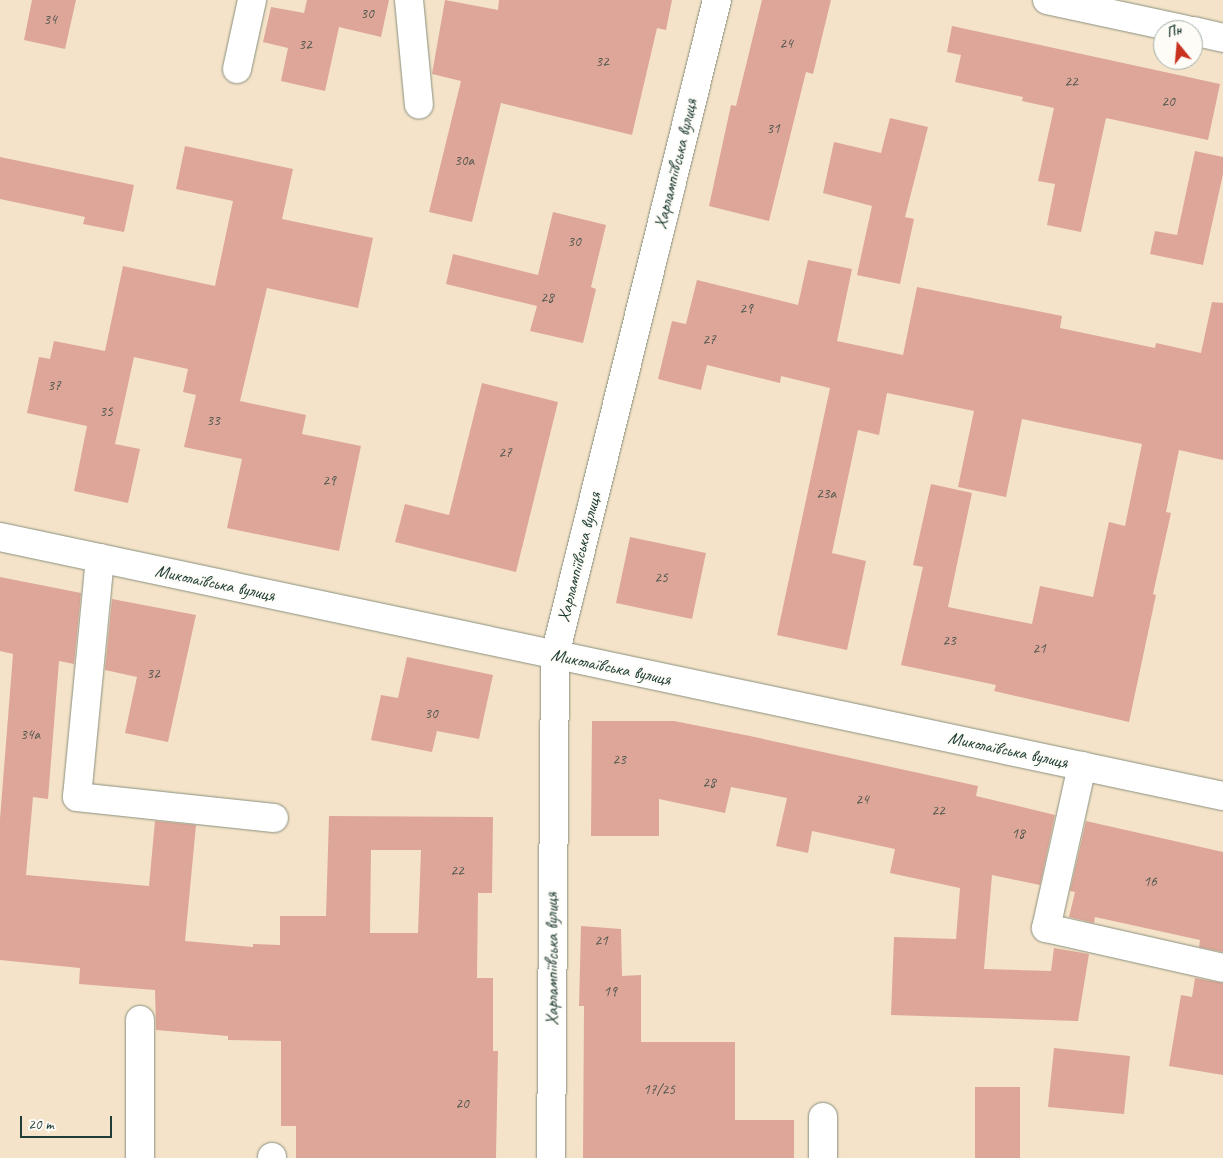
<!DOCTYPE html>
<meta charset="utf-8">
<style>
body{margin:0}
#map{position:relative;width:1223px;height:1158px;overflow:hidden;background:#f4e3c9;font-family:Caveat,sans-serif}
div>[style]{position:absolute}
.building>*{inset:0;background:#dda699}
.roads{filter:drop-shadow(0 0 1px #8a907e) drop-shadow(0 0 1px #8a907e)}
.minor>*{height:28px;margin:-14px;padding:0 14px;transform-origin:14px;border-radius:14px;background:#fff}
span{translate:-50% -50%;white-space:nowrap;text-align:center;line-height:1.15;-webkit-text-stroke:4px #fdfcf7;paint-order:stroke}
.number-label{font-size:15px;color:#4e574d}
.number-label span{-webkit-text-stroke-width:0}
.street-label{font-size:18px;color:#1f3d34}
.north{position:absolute;left:1153px;top:20px;width:50px;height:50px;box-sizing:border-box;background:#fdfcf7;border:1px solid #a4b0a9;border-radius:50%;rotate:343deg;font-size:14px;font-weight:700;line-height:20px;text-align:center;color:#1f3d34}
.north::after{content:'';display:block;margin:auto;width:18px;height:22px;background:#c8321e;clip-path:polygon(50% 0,100% 100%,50% 72%,0 100%)}
.scale{position:absolute;left:20px;top:1116px;width:92px;height:22px;box-sizing:border-box;border:2px solid #1f3d34;border-top:0;padding-left:6px;font-size:15px;line-height:18px;white-space:nowrap;color:#1f3d34;-webkit-text-stroke:4px #fdfcf7;paint-order:stroke}
</style>
<div id="map">
<div class="building">
<i style="clip-path:polygon(32px 0,76px 0,65px 49px,24px 40px)"></i>
<i style="clip-path:polygon(307px 0,389px 0,381px 37px,339px 27px,325px 91px,281px 81px,288px 48px,263px 42px,271px 7px,304px 13px)"></i>
<i style="clip-path:polygon(445px 0,498px 10px,499px 0,672px 0,666px 30px,657px 28px,632px 135px,501px 103px,472px 222px,429px 212px,461px 81px,432px 74px)"></i>
<i style="clip-path:polygon(762px 0,831px 0,813px 74px,806px 72px,769px 221px,709px 206px,731px 105px,736px 106px)"></i>
<i style="clip-path:polygon(952px 26px,1220px 84px,1208px 140px,1106px 118px,1081px 232px,1047px 225px,1055px 184px,1038px 181px,1054px 108px,1022px 101px,1023px 97px,955px 82px,961px 55px,947px 52px)"></i>
<i style="clip-path:polygon(890px 118px,928px 127px,905px 217px,914px 219px,900px 284px,857px 275px,872px 206px,823px 193px,834px 142px,881px 153px)"></i>
<i style="clip-path:polygon(185px 146px,293px 169px,282px 219px,373px 238px,358px 308px,267px 288px,240px 401px,306px 415px,302px 434px,361px 446px,339px 551px,227px 528px,242px 459px,184px 447px,196px 395px,183px 392px,188px 369px,134px 357px,115px 444px,140px 449px,128px 503px,74px 491px,87px 426px,27px 413px,39px 357px,50px 359px,54px 341px,105px 351px,123px 266px,215px 286px,233px 201px,176px 189px)"></i>
<i style="clip-path:polygon(1195px 151px,1223px 157px,1223px 174px,1203px 265px,1150px 254px,1155px 231px,1177px 235px)"></i>
<i style="clip-path:polygon(0 157px,134px 185px,124px 232px,83px 224px,85px 217px,0 199px)"></i>
<i style="clip-path:polygon(553px 212px,606px 225px,591px 287px,596px 289px,583px 343px,530px 331px,537px 306px,446px 284px,453px 254px,538px 275px)"></i>
<i style="clip-path:polygon(808px 260px,852px 269px,837px 341px,903px 355px,917px 287px,1062px 316px,1060px 328px,1155px 348px,1156px 343px,1201px 353px,1212px 302px,1223px 303px,1223px 460px,1179px 450px,1166px 512px,1171px 513px,1153px 594px,1156px 595px,1129px 722px,994px 691px,996px 685px,901px 665px,923px 567px,913px 565px,931px 484px,972px 493px,948px 607px,1032px 624px,1040px 586px,1093px 597px,1109px 522px,1125px 526px,1142px 444px,1022px 419px,1006px 497px,958px 487px,974px 411px,887px 393px,879px 435px,858px 430px,832px 553px,866px 561px,847px 650px,777px 635px,830px 388px,781px 376px,780px 383px,707px 365px,701px 390px,658px 379px,672px 321px,686px 324px,697px 280px,798px 305px)"></i>
<i style="clip-path:polygon(482px 383px,558px 402px,516px 572px,395px 542px,405px 504px,449px 515px)"></i>
<i style="clip-path:polygon(630px 537px,706px 553px,692px 619px,616px 603px)"></i>
<i style="clip-path:polygon(evenodd,0 577px,81px 593px,74px 664px,59px 661px,48px 799px,33px 797px,26px 875px,149px 886px,155px 821px,196px 825px,185px 941px,253px 947px,253px 944px,280px 945px,280px 916px,326px 916px,329px 816px,493px 817px,492px 893px,478px 893px,477px 978px,493px 978px,493px 1051px,498px 1051px,496px 1158px,296px 1158px,296px 1126px,281px 1126px,281px 1041px,228px 1040px,228px 1036px,156px 1030px,155px 990px,79px 984px,80px 968px,0 960px,0 819px,13px 654px,0 651px,0 577px,371px 850px,421px 850px,418px 933px,370px 933px,371px 850px)"></i>
<i style="clip-path:polygon(112px 599px,196px 615px,168px 742px,125px 733px,137px 677px,105px 670px)"></i>
<i style="clip-path:polygon(407px 657px,493px 675px,479px 739px,437px 731px,432px 752px,371px 740px,381px 695px,398px 698px)"></i>
<i style="clip-path:polygon(592px 721px,674px 721px,750px 736px,978px 786px,976px 796px,1055px 815px,1040px 885px,992px 875px,984px 969px,1051px 971px,1054px 948px,1089px 954px,1078px 1021px,891px 1015px,894px 937px,956px 939px,960px 888px,890px 873px,895px 849px,812px 831px,808px 853px,776px 846px,787px 798px,731px 787px,725px 813px,659px 799px,659px 836px,591px 836px)"></i>
<i style="clip-path:polygon(1086px 821px,1223px 852px,1223px 952px,1199px 947px,1200px 940px,1095px 917px,1094px 923px,1069px 917px,1075px 892px,1070px 891px)"></i>
<i style="clip-path:polygon(581px 926px,621px 929px,622px 976px,641px 975px,641px 1042px,735px 1042px,735px 1120px,794px 1120px,794px 1158px,583px 1158px,584px 1006px,579px 1006px)"></i>
<i style="clip-path:polygon(1195px 978px,1223px 983px,1223px 1075px,1169px 1066px,1181px 995px,1192px 997px)"></i>
<i style="clip-path:polygon(1054px 1048px,1130px 1056px,1124px 1114px,1048px 1107px)"></i>
<i style="clip-path:polygon(975px 1087px,1020px 1087px,1020px 1158px,975px 1158px)"></i>
</div>
<div class="roads">
<div class="minor">
<i style="left:409px;top:0;width:105px;rotate:84.6deg"></i>
<i style="left:1047px;top:0;width:143px;rotate:12.1deg"></i>
<i style="left:1193px;top:31px;width:31px;rotate:13deg"></i>
<i style="left:237px;top:69px;width:71px;rotate:-77.7deg"></i>
<i style="left:0;top:537px;width:1250px;rotate:11.96deg"></i>
<i style="left:100px;top:558px;width:240px;rotate:95.5deg"></i>
<i style="left:77px;top:797px;width:198px;rotate:6.1deg"></i>
<i style="left:1082px;top:766px;width:166px;rotate:102.5deg"></i>
<i style="left:1046px;top:928px;width:181px;rotate:12.7deg"></i>
<i style="left:140px;top:1020px;width:138px;rotate:90deg"></i>
<i style="left:272px;top:1157px;width:1px;rotate:90deg"></i>
<i style="left:551px;top:1158px;width:503px;rotate:-89.54deg"></i>
<i style="left:555px;top:655px;width:675px;rotate:-76.11deg"></i>
<i style="left:823px;top:1158px;width:41px;rotate:-90deg"></i>
</div>
</div>
<div class="number-label">
<span style="left:367px;top:14px">30</span>
<span style="left:50px;top:20px">34</span>
<span style="left:786px;top:44px">24</span>
<span style="left:305px;top:45px">32</span>
<span style="left:602px;top:62px">32</span>
<span style="left:1071px;top:82px">22</span>
<span style="left:1168px;top:102px">20</span>
<span style="left:773px;top:129px">31</span>
<span style="left:464px;top:161px">30а</span>
<span style="left:574px;top:242px">30</span>
<span style="left:547px;top:298px">28</span>
<span style="left:746px;top:309px">29</span>
<span style="left:709px;top:340px">27</span>
<span style="left:54px;top:386px">37</span>
<span style="left:106px;top:412px">35</span>
<span style="left:213px;top:421px">33</span>
<span style="left:505px;top:453px">27</span>
<span style="left:329px;top:481px">29</span>
<span style="left:826px;top:494px">23а</span>
<span style="left:661px;top:578px">25</span>
<span style="left:949px;top:641px">23</span>
<span style="left:1039px;top:649px">21</span>
<span style="left:153px;top:674px">32</span>
<span style="left:431px;top:714px">30</span>
<span style="left:30px;top:735px">34а</span>
<span style="left:619px;top:760px">23</span>
<span style="left:709px;top:783px">28</span>
<span style="left:862px;top:800px">24</span>
<span style="left:938px;top:811px">22</span>
<span style="left:1018px;top:834px">18</span>
<span style="left:457px;top:871px">22</span>
<span style="left:1150px;top:882px">16</span>
<span style="left:601px;top:941px">21</span>
<span style="left:610px;top:992px">19</span>
<span style="left:659px;top:1090px">17/25</span>
<span style="left:462px;top:1104px">20</span>
</div>
<div class="street-label">
<span style="left:676px;top:164px;rotate:-76deg">Харлампіївська вулиця</span>
<span style="left:579px;top:557px;rotate:-76deg">Харлампіївська вулиця</span>
<span style="left:215px;top:583px;rotate:12deg">Миколаївська вулиця</span>
<span style="left:611px;top:667px;rotate:12deg">Миколаївська вулиця</span>
<span style="left:1008px;top:750px;rotate:12deg">Миколаївська вулиця</span>
<span style="left:552px;top:959px;rotate:-90deg">Харлампіївська вулиця</span>
</div>
<div class="north">Пн</div>
<div class="scale">20 m</div>
</div>
